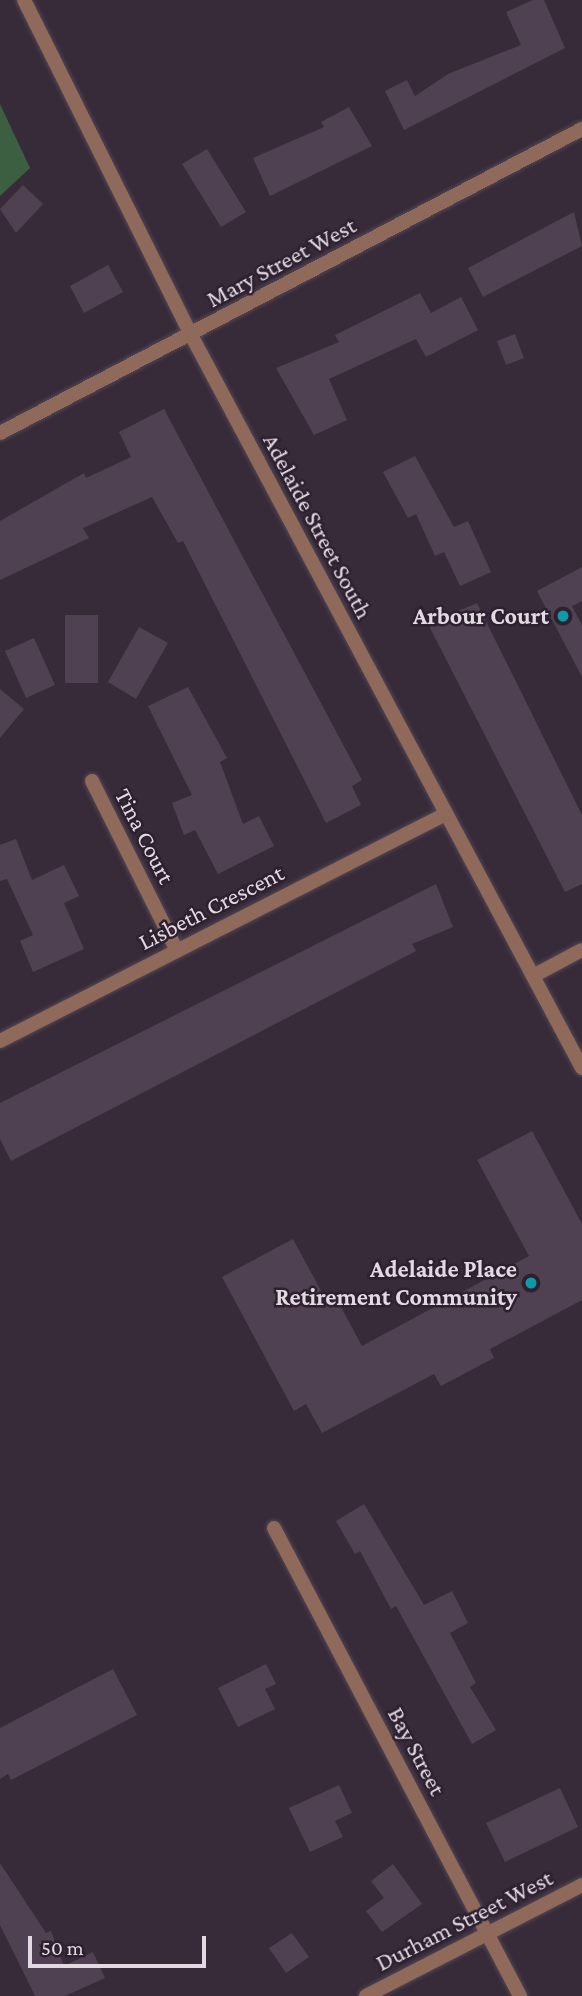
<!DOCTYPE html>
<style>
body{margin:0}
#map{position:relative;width:582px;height:1996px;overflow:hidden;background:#372a39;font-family:"Crimson Pro",serif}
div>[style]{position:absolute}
.forest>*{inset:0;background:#3c5f41}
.building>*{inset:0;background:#4f4151}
.roads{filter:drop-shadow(0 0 2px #524654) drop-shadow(0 0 2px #524654)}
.minor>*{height:14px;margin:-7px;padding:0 7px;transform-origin:7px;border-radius:7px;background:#8f6959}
.tertiary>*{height:14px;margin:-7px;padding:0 7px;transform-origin:7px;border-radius:7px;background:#8f6959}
.dots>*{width:19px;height:19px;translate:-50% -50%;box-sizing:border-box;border:4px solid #2d202f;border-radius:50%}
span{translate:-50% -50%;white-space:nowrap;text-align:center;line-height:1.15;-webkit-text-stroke:5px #2d202f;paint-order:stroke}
.street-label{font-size:24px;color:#e2d9e3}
.poi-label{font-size:24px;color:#e2d9e3;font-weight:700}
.right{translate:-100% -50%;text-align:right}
.scale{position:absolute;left:28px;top:1936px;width:178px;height:32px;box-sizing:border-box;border:4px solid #e2d9e3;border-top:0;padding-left:9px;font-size:21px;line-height:24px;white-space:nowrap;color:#e2d9e3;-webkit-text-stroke:5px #2d202f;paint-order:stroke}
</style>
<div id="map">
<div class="forest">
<i style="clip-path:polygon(0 104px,30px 168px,0 196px)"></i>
</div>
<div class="building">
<i style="clip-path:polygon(533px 0,544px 0,565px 48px,404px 130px,385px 91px,407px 80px,415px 96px,448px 74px,521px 45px,506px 12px)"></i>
<i style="clip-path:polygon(349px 107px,372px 146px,270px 196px,253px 158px,324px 127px,321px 122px)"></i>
<i style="clip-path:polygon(207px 149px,246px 212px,221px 227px,182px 164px)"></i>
<i style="clip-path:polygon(23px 185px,43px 204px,16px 233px,0 209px)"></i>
<i style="clip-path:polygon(574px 212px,582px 246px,483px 297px,468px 268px)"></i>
<i style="clip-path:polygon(108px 265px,123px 292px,84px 313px,70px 286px)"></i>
<i style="clip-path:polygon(420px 293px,431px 313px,461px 297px,478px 330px,426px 357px,416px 339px,329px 379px,347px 420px,314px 435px,276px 368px,339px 342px,335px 335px)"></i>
<i style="clip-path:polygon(515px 334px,524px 358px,506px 365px,497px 341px)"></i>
<i style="clip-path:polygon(164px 409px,362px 780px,352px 786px,361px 805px,326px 823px,183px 541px,178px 543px,152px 497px,83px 528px,89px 538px,0 580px,0 521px,84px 473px,86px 478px,131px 457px,119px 432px)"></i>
<i style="clip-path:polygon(415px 456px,454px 527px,468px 521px,491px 572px,460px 586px,444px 552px,435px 556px,416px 514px,408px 518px,383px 472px)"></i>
<i style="clip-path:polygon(582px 567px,582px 601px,572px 606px,582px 625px,582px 677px,537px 591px)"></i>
<i style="clip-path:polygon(477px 603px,582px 815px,582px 884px,565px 892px,428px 624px)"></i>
<i style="clip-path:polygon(65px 615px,98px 615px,98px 683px,65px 683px)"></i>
<i style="clip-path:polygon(139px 627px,168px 643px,136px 699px,108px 682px)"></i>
<i style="clip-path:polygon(34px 638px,55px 685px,26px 698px,5px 651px)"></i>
<i style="clip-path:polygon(188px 687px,227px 758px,220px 762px,243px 824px,259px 816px,274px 846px,218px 874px,195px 830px,184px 835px,172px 803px,192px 795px,148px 706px)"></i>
<i style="clip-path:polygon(0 689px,24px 709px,0 738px)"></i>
<i style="clip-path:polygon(16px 839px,32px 880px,64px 865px,79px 896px,64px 903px,84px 949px,33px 972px,20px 941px,33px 935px,7px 879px,0 881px,0 845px)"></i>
<i style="clip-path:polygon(436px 884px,453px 927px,412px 944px,416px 951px,11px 1161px,0 1139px,0 1103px)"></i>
<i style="clip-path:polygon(532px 1131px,582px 1224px,582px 1300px,490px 1349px,494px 1358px,441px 1386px,434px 1374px,322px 1433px,306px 1404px,294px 1411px,222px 1277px,293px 1239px,326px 1300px,335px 1296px,362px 1346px,529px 1256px,477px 1160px)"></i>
<i style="clip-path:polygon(364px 1504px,424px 1605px,452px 1591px,468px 1623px,450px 1633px,476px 1683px,470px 1687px,496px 1730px,472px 1744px,396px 1606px,391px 1609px,360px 1551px,355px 1554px,336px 1521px)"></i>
<i style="clip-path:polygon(266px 1664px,276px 1684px,265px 1689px,275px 1709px,238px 1727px,218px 1688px)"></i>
<i style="clip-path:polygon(113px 1669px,137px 1715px,11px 1780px,8px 1774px,0 1779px,0 1728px)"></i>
<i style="clip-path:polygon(339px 1785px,352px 1813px,335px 1821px,343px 1837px,310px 1852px,289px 1808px)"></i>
<i style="clip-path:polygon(560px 1788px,578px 1827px,505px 1862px,486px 1823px)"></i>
<i style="clip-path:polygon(0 1863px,46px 1933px,51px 1931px,64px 1966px,93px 1952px,105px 1978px,65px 1996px,35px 1996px,0 1925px)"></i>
<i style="clip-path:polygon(393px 1864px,422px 1904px,382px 1932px,366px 1911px,384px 1898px,371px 1881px)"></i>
<i style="clip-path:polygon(292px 1933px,309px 1957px,286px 1973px,269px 1948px)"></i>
</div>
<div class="roads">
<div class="minor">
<i style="left:24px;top:0;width:372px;rotate:63.5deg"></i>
<i style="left:190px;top:333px;width:833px;rotate:61.93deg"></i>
<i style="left:92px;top:781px;width:188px;rotate:63.4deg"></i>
<i style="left:533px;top:976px;width:55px;rotate:-28deg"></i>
<i style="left:0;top:1041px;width:498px;rotate:-27deg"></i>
<i style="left:274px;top:1528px;width:529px;rotate:62.27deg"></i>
<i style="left:366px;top:1996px;width:243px;rotate:-27.2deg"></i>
</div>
<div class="tertiary">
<i style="left:0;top:433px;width:657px;rotate:-27.58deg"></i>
</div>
</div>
<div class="dots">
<i style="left:563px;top:616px;background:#0f9aa8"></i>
<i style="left:531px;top:1283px;background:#0f9aa8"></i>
</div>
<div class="street-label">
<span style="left:281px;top:262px;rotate:-28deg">Mary Street West</span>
<span style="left:318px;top:526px;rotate:62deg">Adelaide Street South</span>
<span style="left:145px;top:836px;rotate:63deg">Tina Court</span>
<span style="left:211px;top:907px;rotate:-27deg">Lisbeth Crescent</span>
<span style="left:417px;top:1751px;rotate:62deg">Bay Street</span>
<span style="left:464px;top:1920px;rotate:-27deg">Durham Street West</span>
</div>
<div class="poi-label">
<span class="right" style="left:549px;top:616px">Arbour Court</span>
<span class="right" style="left:517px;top:1283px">Adelaide Place<br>Retirement Community</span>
</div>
<div class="scale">50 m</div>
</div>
